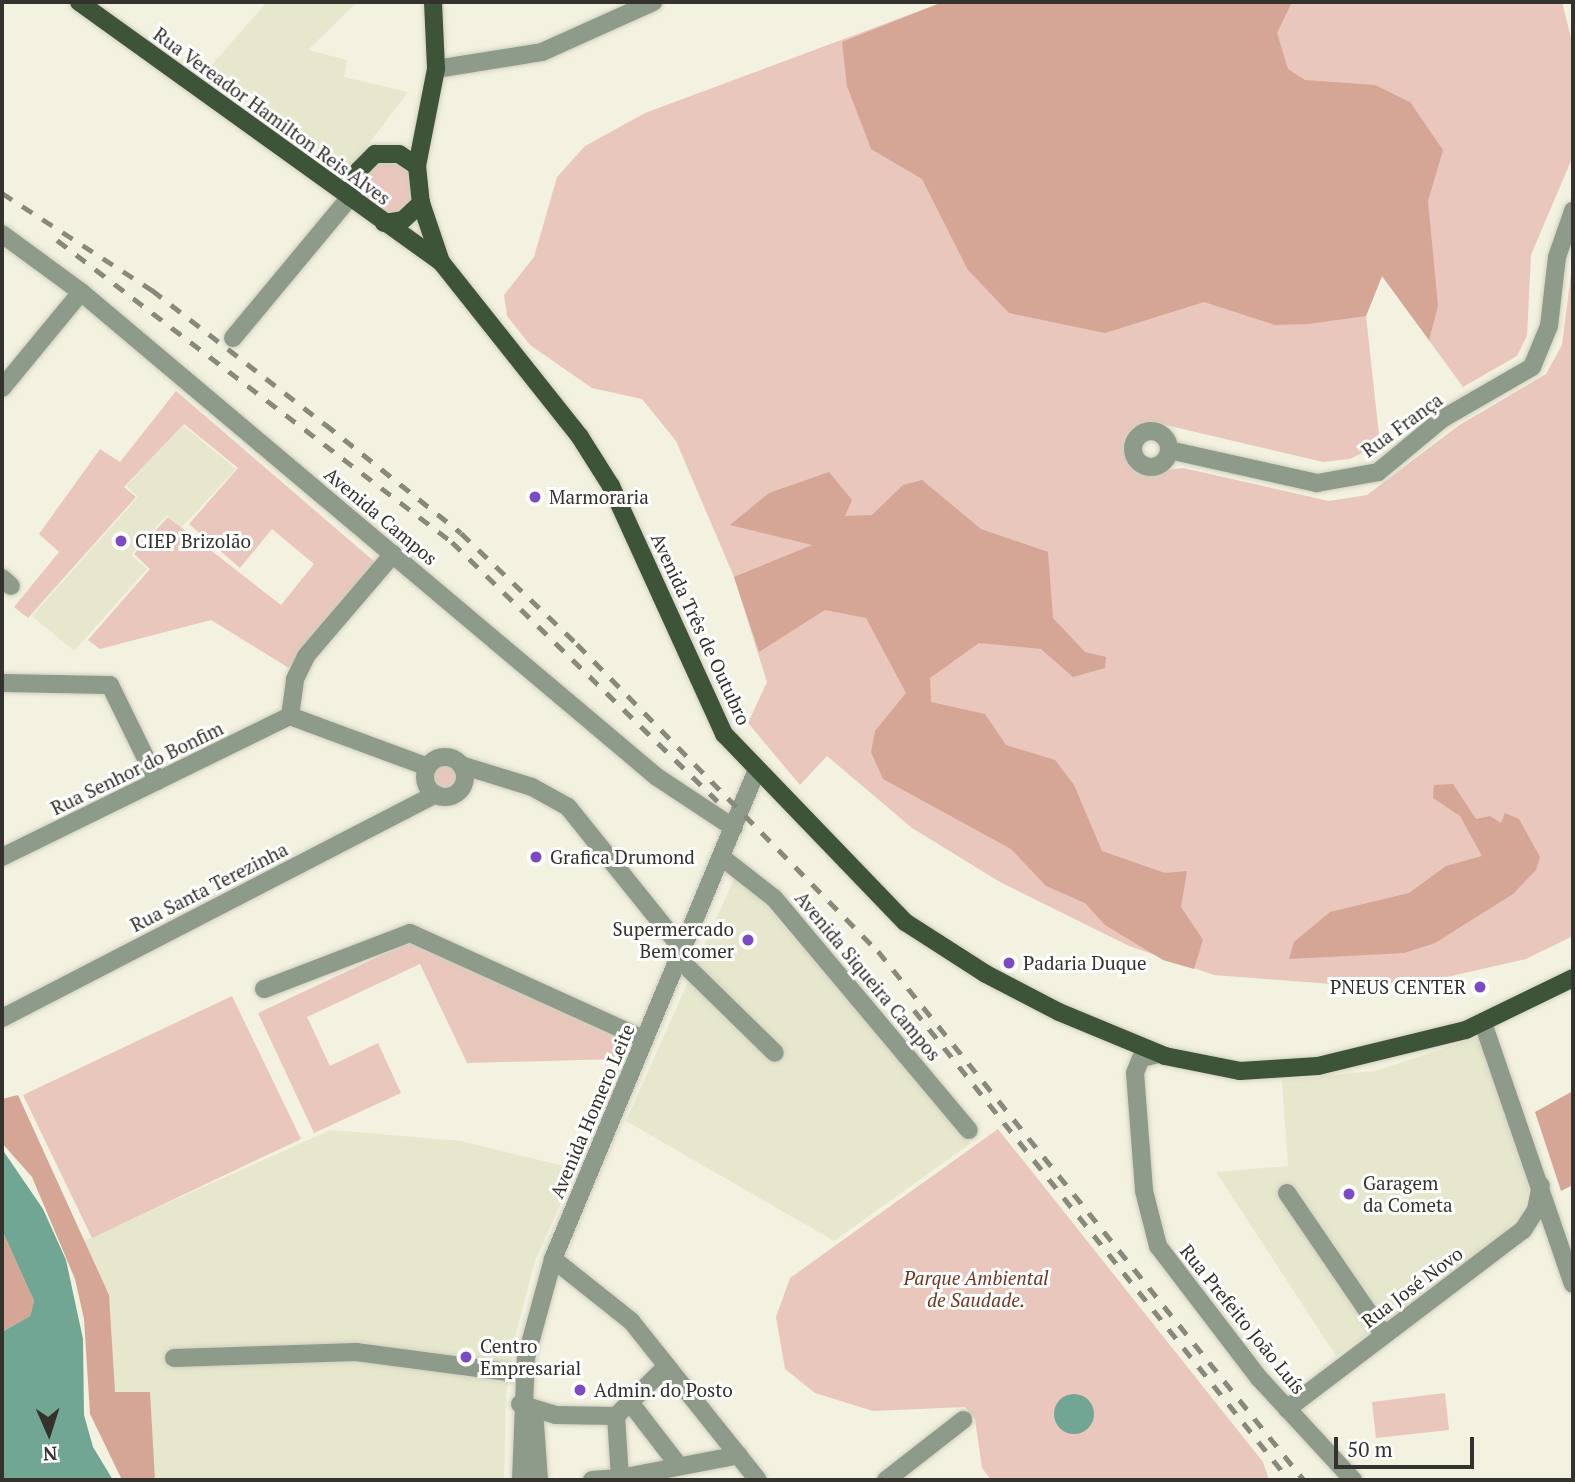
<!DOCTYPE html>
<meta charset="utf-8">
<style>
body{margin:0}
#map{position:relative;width:1575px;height:1482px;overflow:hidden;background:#f3f2e0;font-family:"PT Serif",serif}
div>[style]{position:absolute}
.built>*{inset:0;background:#e7e7cd}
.green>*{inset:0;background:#e9c7bc}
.round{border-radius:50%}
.forest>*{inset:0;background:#d5a595}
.water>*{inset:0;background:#71a695}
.roads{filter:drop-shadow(0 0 2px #d0cfc0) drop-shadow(0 0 2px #d0cfc0)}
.minor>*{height:18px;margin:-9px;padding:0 9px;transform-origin:9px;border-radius:9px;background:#8e9b8a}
.minor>.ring{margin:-9px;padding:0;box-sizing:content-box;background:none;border:18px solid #8e9b8a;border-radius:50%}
.major>*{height:18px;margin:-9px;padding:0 9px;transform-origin:9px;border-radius:9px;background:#3e5438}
.rail>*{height:5px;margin-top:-2.5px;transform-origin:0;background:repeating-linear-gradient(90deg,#89887d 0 12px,transparent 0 24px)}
.dots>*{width:19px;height:19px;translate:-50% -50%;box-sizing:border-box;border:4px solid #fff;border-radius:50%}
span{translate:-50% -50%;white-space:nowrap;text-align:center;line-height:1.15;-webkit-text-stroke:6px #fff;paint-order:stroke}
.street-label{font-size:19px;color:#33322c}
.poi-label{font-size:19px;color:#33322c}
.left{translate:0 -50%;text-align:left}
.right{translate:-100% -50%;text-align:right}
.park-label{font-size:19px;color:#733621;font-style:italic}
.frame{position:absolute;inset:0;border:4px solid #33322c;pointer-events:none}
.north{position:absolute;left:14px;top:1398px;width:70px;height:70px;-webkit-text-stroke:5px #fff;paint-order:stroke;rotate:177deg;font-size:19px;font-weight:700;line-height:28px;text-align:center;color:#33322c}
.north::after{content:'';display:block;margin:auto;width:24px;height:32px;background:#33322c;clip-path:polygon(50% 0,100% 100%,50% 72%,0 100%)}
.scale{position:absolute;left:1334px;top:1437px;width:140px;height:32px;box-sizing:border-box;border:4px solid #33322c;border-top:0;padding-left:9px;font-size:21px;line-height:24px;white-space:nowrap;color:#33322c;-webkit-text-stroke:5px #fff;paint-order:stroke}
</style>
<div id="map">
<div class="built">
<i style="clip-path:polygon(267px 2px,357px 2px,308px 50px,347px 60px,344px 77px,408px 92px,344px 176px,203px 75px)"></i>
<i style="clip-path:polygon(183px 425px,236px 469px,182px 527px,167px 515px,131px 555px,147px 569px,74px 651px,32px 616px,138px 497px,126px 486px)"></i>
<i style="clip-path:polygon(737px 872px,971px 1143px,834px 1241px,626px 1121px)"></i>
<i style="clip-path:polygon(1479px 1037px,1530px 1185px,1522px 1213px,1490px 1247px,1336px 1356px,1216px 1172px,1288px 1166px,1282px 1080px,1375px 1071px)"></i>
<i style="clip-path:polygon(330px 1130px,461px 1141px,576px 1169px,535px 1261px,516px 1333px,506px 1396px,504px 1480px,146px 1480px,110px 1383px,83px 1241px)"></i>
</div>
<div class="green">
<i style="clip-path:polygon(943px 2px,1562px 2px,1573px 46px,1573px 156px,1531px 255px,1527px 336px,1517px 356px,1463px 387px,1382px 276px,1366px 316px,1380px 444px,1350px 459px,1323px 462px,1153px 422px,1132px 430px,1124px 447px,1128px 464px,1140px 473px,1183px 468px,1329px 501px,1367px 495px,1458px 426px,1546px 374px,1562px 345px,1573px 258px,1573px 936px,1526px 959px,1438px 979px,1358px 986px,1214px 975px,1129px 946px,1000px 882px,912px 828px,827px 756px,800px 785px,748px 723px,767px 682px,734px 577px,676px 441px,642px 399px,592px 388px,530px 345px,507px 316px,504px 295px,534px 257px,557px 177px,585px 146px,645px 113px)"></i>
<i class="round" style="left:362px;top:161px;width:52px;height:52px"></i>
<i style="clip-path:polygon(176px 391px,376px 563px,289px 668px,211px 620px,100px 649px,88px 640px,150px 569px,134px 554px,168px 517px,281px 605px,314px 564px,272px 529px,240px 568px,189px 524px,238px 468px,184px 424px,124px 487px,136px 497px,28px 618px,14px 607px,59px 552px,39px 534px,100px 449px,120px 462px)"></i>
<i class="round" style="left:430px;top:762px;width:32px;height:32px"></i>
<i style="clip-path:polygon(416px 939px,629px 1038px,619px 1059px,467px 1063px,420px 964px,307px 1017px,330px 1066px,378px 1043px,401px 1093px,314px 1133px,258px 1013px)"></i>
<i style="clip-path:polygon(232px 996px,301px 1139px,92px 1238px,23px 1095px)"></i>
<i style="clip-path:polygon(998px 1129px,1263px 1462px,1269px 1480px,991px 1480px,982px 1468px,975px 1419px,965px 1407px,873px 1411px,815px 1393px,785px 1369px,776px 1317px,790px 1278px)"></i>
<i style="clip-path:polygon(1445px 1393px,1449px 1430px,1376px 1438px,1372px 1402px)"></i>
</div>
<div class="forest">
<i style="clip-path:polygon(943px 2px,1292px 2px,1277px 33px,1288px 69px,1305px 80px,1375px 85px,1410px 102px,1443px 150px,1428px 201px,1438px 306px,1429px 340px,1382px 276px,1366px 316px,1308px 324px,1275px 325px,1204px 302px,1105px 333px,1009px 313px,968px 270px,922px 179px,871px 149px,847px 86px,842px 42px)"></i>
<i style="clip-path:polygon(829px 472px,852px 500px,845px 516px,872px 515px,903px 485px,922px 480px,981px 529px,1048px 552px,1053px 618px,1085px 652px,1106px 657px,1105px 668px,1073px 677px,1041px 649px,979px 643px,930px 678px,931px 702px,985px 714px,1006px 745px,1055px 760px,1074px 785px,1102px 851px,1165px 873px,1187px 871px,1181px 907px,1203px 940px,1194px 969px,1163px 960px,1105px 925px,1085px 903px,1046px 886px,1011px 849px,883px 779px,871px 752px,875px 731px,906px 693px,866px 618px,825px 610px,759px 652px,734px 577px,812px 545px,730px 525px,769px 493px)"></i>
<i style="clip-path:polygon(1453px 784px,1476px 819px,1490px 816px,1501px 823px,1505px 813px,1519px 819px,1540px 857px,1536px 870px,1513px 894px,1435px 943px,1404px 953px,1289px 959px,1294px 942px,1330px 912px,1409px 893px,1446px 866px,1482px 856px,1460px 816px,1433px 798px,1434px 785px)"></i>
<i style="clip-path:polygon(1573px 1091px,1573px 1185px,1561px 1191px,1535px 1112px)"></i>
<i style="clip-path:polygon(18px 1095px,109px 1295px,115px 1392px,150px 1392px,155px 1480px,122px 1480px,90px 1414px,84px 1319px,75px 1279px,32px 1177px,2px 1143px,2px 1099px)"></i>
<i style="clip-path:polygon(2px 1230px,34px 1301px,30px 1316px,2px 1332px)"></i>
</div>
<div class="water">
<i style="clip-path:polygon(2px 1149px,43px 1209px,66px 1260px,83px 1339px,84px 1415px,93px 1447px,113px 1480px,2px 1480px,2px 1332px,30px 1316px,34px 1301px,2px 1230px)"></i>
<i class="round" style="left:1054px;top:1394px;width:40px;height:40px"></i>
</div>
<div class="roads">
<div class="minor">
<i style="left:436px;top:69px;width:107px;rotate:-9.1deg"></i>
<i style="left:542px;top:52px;width:122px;rotate:-24.2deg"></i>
<i style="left:2px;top:234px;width:98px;rotate:36.3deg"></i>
<i style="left:81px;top:292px;width:753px;rotate:40.1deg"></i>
<i style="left:657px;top:777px;width:92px;rotate:33.5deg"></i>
<i style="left:233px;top:338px;width:183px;rotate:-50.3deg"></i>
<i style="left:2px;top:388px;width:124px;rotate:-50.5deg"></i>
<i class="ring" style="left:1133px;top:431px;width:18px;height:18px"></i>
<i style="left:1169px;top:450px;width:152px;rotate:12.6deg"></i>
<i style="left:1317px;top:483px;width:62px;rotate:-10.2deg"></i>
<i style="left:1378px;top:472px;width:83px;rotate:-39.6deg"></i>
<i style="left:1442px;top:419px;width:104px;rotate:-30deg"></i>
<i style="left:1532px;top:367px;width:44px;rotate:-67.5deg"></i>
<i style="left:1549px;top:326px;width:69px;rotate:-83.4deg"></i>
<i style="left:1557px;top:257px;width:49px;rotate:-70.8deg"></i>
<i style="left:2px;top:578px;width:12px;rotate:42deg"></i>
<i style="left:2px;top:683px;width:108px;rotate:1.1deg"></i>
<i style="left:110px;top:685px;width:107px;rotate:63.9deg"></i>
<i style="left:290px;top:716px;width:37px;rotate:-82deg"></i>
<i style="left:295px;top:679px;width:25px;rotate:-64deg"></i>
<i style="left:306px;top:656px;width:134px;rotate:-49.5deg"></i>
<i style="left:290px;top:716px;width:147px;rotate:20.3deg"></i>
<i class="ring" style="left:425px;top:757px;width:22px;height:22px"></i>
<i style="left:461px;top:765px;width:74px;rotate:17.2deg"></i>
<i style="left:532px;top:787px;width:41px;rotate:29.1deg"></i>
<i style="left:568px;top:807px;width:184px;rotate:51.2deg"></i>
<i style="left:2px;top:857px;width:321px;rotate:-26.1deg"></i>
<i style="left:724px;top:859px;width:63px;rotate:38deg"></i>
<i style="left:774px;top:898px;width:303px;rotate:50deg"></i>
<i style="left:679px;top:959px;width:134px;rotate:44.4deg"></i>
<i style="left:264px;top:989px;width:156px;rotate:-21deg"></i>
<i style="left:410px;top:933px;width:257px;rotate:24.4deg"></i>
<i style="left:2px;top:1018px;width:488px;rotate:-27.3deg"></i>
<i style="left:1483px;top:1023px;width:276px;rotate:71deg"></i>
<i style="left:1159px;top:1054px;width:18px;rotate:167deg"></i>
<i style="left:1141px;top:1058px;width:16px;rotate:112deg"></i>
<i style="left:1135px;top:1073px;width:118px;rotate:85.6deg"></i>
<i style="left:1144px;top:1191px;width:57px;rotate:75.7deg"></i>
<i style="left:1158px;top:1246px;width:166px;rotate:52.6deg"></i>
<i style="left:1259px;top:1378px;width:139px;rotate:47.3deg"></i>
<i style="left:1287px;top:1193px;width:172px;rotate:55.7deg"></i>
<i style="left:553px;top:1259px;width:100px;rotate:38.5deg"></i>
<i style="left:631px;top:1321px;width:203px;rotate:51.4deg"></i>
<i style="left:174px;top:1358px;width:182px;rotate:-1.9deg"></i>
<i style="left:356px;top:1352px;width:169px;rotate:7.5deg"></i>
<i style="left:667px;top:1366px;width:71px;rotate:135.6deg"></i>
<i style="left:616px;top:1416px;width:62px;rotate:86.3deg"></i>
<i style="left:620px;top:1478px;width:121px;rotate:-10.9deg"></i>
<i style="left:629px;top:1401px;width:82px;rotate:52.4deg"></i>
<i style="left:520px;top:1404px;width:37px;rotate:17deg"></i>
<i style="left:555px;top:1415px;width:61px;rotate:0.9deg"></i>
<i style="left:1287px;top:1409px;width:296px;rotate:-37.2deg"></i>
<i style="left:1523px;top:1230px;width:24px;rotate:-57deg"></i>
<i style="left:1536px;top:1210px;width:25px;rotate:-79deg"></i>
<i style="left:534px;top:1410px;width:70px;rotate:85.9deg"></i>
<i style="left:521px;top:1480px;width:122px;rotate:-87.7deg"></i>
<i style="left:526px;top:1358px;width:103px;rotate:-74.7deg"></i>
<i style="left:553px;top:1259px;width:528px;rotate:-67.37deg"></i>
<i style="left:592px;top:1480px;width:28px;rotate:-4deg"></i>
<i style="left:886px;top:1480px;width:98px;rotate:-37.9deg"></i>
</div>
<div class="major">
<i style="left:79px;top:2px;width:446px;rotate:35.7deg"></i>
<i style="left:433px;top:2px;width:67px;rotate:87.4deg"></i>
<i style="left:436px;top:69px;width:99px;rotate:101.1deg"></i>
<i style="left:417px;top:166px;width:37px;rotate:84deg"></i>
<i style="left:421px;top:203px;width:62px;rotate:71.3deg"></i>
<i style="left:441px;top:262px;width:223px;rotate:51.5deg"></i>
<i style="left:580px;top:437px;width:58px;rotate:57.7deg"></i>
<i style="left:611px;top:486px;width:273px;rotate:65.5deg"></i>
<i style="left:724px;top:734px;width:261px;rotate:46.1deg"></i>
<i style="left:905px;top:922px;width:96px;rotate:32.7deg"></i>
<i style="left:986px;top:974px;width:82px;rotate:27.5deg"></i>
<i style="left:1059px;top:1012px;width:115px;rotate:22.5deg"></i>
<i style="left:1165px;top:1056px;width:76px;rotate:11.3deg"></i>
<i style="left:1240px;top:1071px;width:78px;rotate:-3.7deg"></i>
<i style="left:1318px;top:1066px;width:152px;rotate:-13.7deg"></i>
<i style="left:1466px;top:1030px;width:119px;rotate:-25.9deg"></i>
<i style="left:350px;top:197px;width:28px;rotate:-72deg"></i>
<i style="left:359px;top:170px;width:23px;rotate:-45deg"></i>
<i style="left:375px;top:154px;width:24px"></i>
<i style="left:399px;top:154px;width:22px;rotate:34deg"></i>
<i style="left:384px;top:223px;width:19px;rotate:-9deg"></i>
<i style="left:403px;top:220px;width:25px;rotate:-43deg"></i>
</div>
</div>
<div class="rail">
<i style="left:2px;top:193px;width:179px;rotate:32.9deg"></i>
<i style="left:152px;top:290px;width:219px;rotate:37.8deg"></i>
<i style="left:325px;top:424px;width:174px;rotate:38.7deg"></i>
<i style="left:461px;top:533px;width:161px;rotate:43.7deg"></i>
<i style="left:577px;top:644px;width:430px;rotate:45.6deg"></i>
<i style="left:878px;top:951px;width:679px;rotate:51.16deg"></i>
<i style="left:57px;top:240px;width:497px;rotate:37.4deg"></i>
<i style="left:452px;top:542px;width:371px;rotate:44.3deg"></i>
<i style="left:914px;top:1010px;width:601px;rotate:51.41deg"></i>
</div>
<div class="dots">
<i style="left:535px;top:497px;background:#7c4bc3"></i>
<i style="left:121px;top:541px;background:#7c4bc3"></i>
<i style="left:536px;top:857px;background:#7c4bc3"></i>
<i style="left:748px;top:940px;background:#7c4bc3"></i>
<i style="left:1009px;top:963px;background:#7c4bc3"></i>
<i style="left:1480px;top:987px;background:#7c4bc3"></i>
<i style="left:1349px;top:1194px;background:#7c4bc3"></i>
<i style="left:466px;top:1357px;background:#7c4bc3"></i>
<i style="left:580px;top:1390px;background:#7c4bc3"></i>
</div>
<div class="street-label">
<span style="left:272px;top:116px;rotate:36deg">Rua Vereador Hamilton Reis Alves</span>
<span style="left:1402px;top:425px;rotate:-36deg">Rua França</span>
<span style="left:381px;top:516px;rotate:40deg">Avenida Campos</span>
<span style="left:701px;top:629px;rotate:65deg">Avenida Três de Outubro</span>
<span style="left:137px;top:768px;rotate:-26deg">Rua Senhor do Bonfim</span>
<span style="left:209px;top:887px;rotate:-27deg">Rua Santa Terezinha</span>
<span style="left:868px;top:976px;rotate:50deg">Avenida Siqueira Campos</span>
<span style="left:592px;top:1111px;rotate:-67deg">Avenida Homero Leite</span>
<span style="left:1412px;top:1287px;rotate:-37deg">Rua José Novo</span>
<span style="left:1243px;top:1319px;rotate:51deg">Rua Prefeito João Luís</span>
</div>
<div class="poi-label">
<span class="left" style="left:549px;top:497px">Marmoraria</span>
<span class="left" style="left:135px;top:541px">CIEP Brizolão</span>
<span class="left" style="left:550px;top:857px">Grafica Drumond</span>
<span class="right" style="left:734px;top:940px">Supermercado<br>Bem comer</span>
<span class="left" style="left:1023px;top:963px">Padaria Duque</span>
<span class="right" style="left:1466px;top:987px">PNEUS CENTER</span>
<span class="left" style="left:1363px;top:1194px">Garagem<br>da Cometa</span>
<span class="left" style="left:480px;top:1357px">Centro<br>Empresarial</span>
<span class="left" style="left:594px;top:1390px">Admin. do Posto</span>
</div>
<div class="park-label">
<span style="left:976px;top:1289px">Parque Ambiental<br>de Saudade.</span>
</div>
<div class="frame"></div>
<div class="north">N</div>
<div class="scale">50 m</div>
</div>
